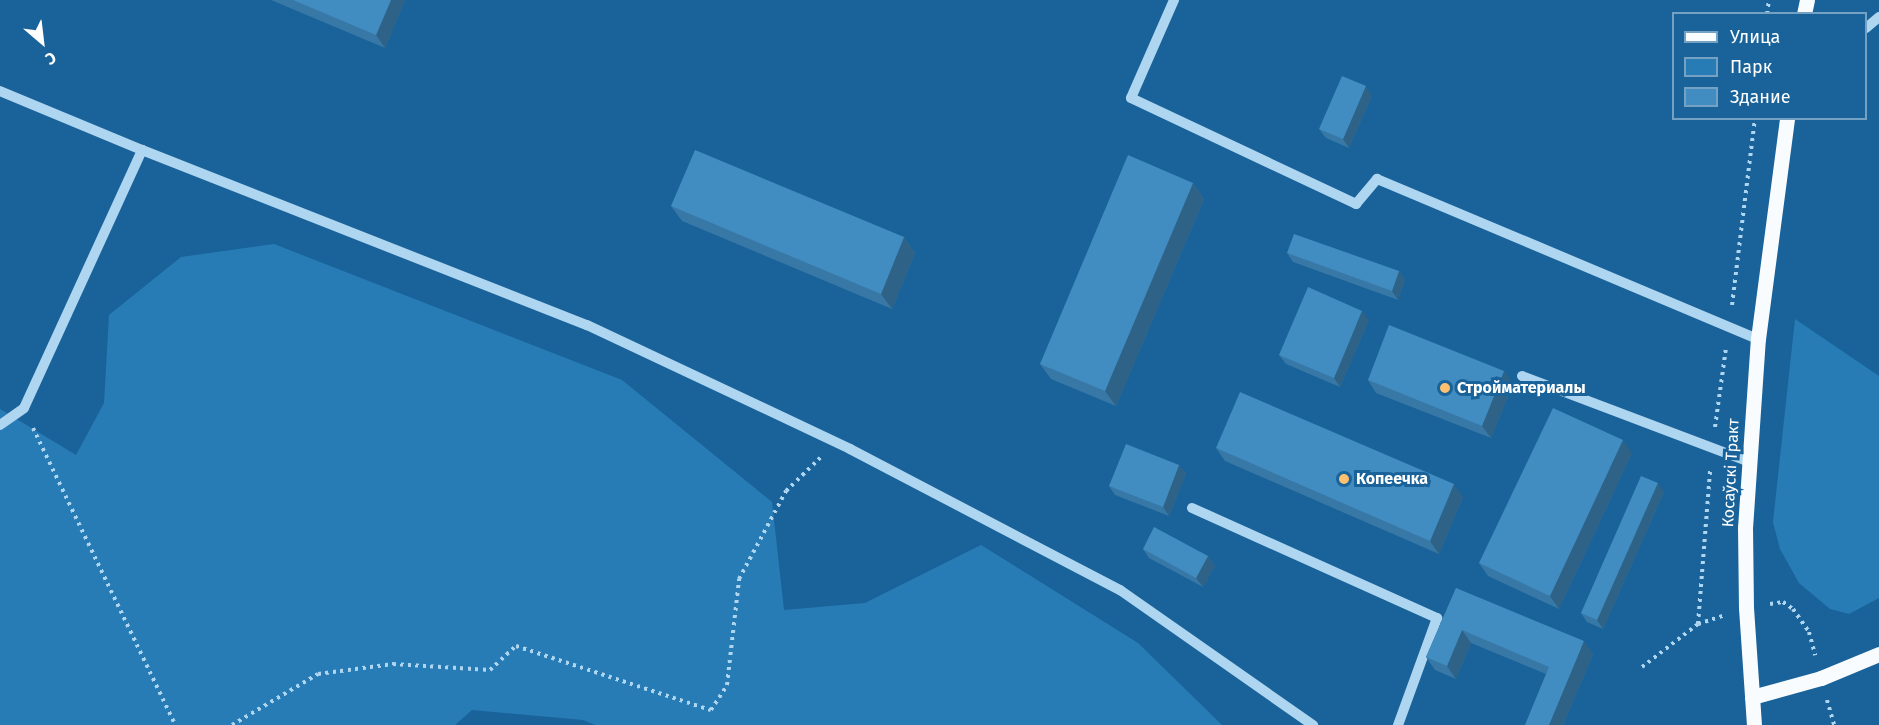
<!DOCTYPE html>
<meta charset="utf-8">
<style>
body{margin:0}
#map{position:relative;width:1879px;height:725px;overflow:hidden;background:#19639a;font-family:"Fira Sans",sans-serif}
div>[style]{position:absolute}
.green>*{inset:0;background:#287cb6}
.path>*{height:4px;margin-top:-2px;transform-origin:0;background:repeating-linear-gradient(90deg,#aed6f1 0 3px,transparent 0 7.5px)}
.minor>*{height:10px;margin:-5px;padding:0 5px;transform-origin:5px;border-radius:5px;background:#aed6f1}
.major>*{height:15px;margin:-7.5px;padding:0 7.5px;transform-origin:7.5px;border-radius:7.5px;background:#f9fcff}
.wall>*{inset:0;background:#3878a6}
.shaded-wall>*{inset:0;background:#2e6287}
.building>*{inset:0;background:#418cc1}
.dots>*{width:16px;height:16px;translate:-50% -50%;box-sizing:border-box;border:3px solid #19639a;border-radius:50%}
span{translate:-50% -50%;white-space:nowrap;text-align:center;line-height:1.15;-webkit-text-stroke:6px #19639a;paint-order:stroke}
.poi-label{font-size:16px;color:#fff;font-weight:700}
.left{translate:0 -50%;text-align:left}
.street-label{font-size:16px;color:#fff}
.legend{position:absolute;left:1672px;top:12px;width:195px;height:108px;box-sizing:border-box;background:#19639a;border:2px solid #75a1c2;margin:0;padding:8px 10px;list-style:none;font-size:18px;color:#fff}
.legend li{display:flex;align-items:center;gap:12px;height:30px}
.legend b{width:30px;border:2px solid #75a1c2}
.north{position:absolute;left:12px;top:12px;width:60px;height:60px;-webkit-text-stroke:4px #19639a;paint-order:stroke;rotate:152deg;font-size:16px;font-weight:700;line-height:24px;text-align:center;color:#fff}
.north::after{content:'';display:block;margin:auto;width:21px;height:27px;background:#fff;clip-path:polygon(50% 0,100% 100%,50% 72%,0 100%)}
</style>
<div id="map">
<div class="green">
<i style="clip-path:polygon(274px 244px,622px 380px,772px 502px,784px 610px,865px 603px,981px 545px,1138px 643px,1222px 725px,595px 725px,583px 720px,472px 710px,455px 725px,0 725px,0 409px,76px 455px,104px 403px,109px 315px,181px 257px)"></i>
<i style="clip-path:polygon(1795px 319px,1879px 376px,1879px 598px,1849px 614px,1830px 609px,1799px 583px,1780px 549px,1773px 522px)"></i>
</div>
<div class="path">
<i style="left:1767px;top:14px;width:14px;rotate:-82deg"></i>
<i style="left:1732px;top:305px;width:188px;rotate:-83deg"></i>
<i style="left:1715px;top:427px;width:80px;rotate:-82.1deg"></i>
<i style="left:33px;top:428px;width:329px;rotate:64.4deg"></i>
<i style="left:1770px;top:604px;width:13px;rotate:-9deg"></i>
<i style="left:1783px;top:602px;width:12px;rotate:35deg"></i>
<i style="left:1793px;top:609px;width:28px;rotate:55deg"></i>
<i style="left:1809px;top:632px;width:24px;rotate:75deg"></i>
<i style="left:1698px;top:624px;width:154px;rotate:-85.5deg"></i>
<i style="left:1642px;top:667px;width:71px;rotate:-37.5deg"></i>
<i style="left:1698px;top:624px;width:26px;rotate:-18deg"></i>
<i style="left:1827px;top:700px;width:26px;rotate:74deg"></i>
<i style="left:232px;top:725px;width:100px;rotate:-30.7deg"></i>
<i style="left:318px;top:674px;width:76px;rotate:-7.6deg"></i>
<i style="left:393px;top:664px;width:97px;rotate:3.5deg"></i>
<i style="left:490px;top:670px;width:35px;rotate:-43deg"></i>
<i style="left:516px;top:646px;width:205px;rotate:18.2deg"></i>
<i style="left:711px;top:710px;width:30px;rotate:-57deg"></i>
<i style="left:727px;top:685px;width:107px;rotate:-83.5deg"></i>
<i style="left:739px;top:579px;width:100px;rotate:-61.9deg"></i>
<i style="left:786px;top:491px;width:49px;rotate:-44.2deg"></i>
</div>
<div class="minor">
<i style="left:1174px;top:0;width:107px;rotate:113.7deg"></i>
<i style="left:1131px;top:98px;width:249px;rotate:25.2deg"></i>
<i style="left:1356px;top:204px;width:33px;rotate:-50deg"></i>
<i style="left:1377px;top:179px;width:413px;rotate:22.8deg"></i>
<i style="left:1866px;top:28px;width:17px;rotate:-40deg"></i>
<i style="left:0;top:91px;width:154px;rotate:22.6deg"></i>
<i style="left:1522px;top:376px;width:243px;rotate:20.7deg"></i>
<i style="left:0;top:425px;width:29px;rotate:-35deg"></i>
<i style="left:24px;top:408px;width:284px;rotate:-65.4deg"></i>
<i style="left:142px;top:150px;width:478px;rotate:21.5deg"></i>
<i style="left:587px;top:325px;width:291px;rotate:25.2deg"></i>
<i style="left:850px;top:449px;width:305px;rotate:27.6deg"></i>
<i style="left:1120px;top:590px;width:236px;rotate:35deg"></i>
<i style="left:1192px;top:508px;width:269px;rotate:24.2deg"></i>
<i style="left:1437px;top:618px;width:114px;rotate:110deg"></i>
</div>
<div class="major">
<i style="left:1804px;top:14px;width:14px;rotate:-78deg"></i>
<i style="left:1752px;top:697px;width:72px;rotate:-15.4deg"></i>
<i style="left:1821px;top:678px;width:63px;rotate:-22.5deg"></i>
<i style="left:1754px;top:725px;width:117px;rotate:-93.9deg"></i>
<i style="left:1746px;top:608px;width:80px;rotate:-90.7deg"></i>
<i style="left:1745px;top:528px;width:189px;rotate:-86.1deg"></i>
<i style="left:1758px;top:339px;width:223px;rotate:-82.5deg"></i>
</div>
<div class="wall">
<i style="clip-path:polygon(271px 0,405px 0,385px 48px)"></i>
<i style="clip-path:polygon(1372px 95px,1349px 148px,1326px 138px,1319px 129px)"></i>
<i style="clip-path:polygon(1193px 183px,1204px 199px,1116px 406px,1051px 379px,1040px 364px)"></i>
<i style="clip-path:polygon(671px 206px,904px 237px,915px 253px,892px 309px,682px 221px)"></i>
<i style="clip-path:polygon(1287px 253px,1399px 271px,1405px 280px,1398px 300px,1293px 262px)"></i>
<i style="clip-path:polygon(1369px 320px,1340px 387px,1286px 364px,1279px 355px)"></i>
<i style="clip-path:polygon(1504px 371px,1513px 384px,1491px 438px,1376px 393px,1368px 380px)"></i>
<i style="clip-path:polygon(1216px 448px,1463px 497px,1439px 554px,1225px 461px)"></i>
<i style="clip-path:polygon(1632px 453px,1559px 609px,1488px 576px,1479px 563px)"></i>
<i style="clip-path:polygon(1179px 465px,1186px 474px,1169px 516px,1115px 495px,1109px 486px)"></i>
<i style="clip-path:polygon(1664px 492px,1603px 629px,1587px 622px,1581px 613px)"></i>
<i style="clip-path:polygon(1143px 549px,1208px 556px,1215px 566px,1203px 587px,1149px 558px)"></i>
<i style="clip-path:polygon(1456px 588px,1593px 654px,1563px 725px,1525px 725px,1546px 674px,1471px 643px,1456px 679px,1435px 670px,1426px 657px)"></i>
</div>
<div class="shaded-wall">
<i style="clip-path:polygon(391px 0,405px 0,385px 48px,376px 35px)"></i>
<i style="clip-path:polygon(1366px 86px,1372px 95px,1349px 148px,1343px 139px)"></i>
<i style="clip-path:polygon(1193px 183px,1204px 199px,1116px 406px,1105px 391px)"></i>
<i style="clip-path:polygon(904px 237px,915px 253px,892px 309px,881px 294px)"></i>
<i style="clip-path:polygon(1399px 271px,1405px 280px,1398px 300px,1392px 291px)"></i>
<i style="clip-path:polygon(1362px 311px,1369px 320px,1340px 387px,1334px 378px)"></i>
<i style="clip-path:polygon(1504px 371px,1513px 384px,1491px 438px,1482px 426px)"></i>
<i style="clip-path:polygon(1623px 440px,1632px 453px,1559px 609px,1550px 596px)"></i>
<i style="clip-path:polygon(1179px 465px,1186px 474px,1169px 516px,1163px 507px)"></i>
<i style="clip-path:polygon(1658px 483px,1664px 492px,1603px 629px,1597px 620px)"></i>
<i style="clip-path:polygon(1454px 484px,1463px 497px,1439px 554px,1430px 541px)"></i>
<i style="clip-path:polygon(1208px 556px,1215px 566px,1203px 587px,1196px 578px)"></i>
<i style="clip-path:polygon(1462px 630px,1471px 643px,1456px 679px,1447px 666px)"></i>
<i style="clip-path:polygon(1584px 641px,1593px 654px,1563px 725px,1549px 725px)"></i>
</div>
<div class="building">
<i style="clip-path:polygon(293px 0,391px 0,376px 35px)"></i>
<i style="clip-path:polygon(1342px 76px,1366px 86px,1343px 139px,1319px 129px)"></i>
<i style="clip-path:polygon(695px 150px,904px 237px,881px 294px,671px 206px)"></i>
<i style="clip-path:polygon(1128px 155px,1193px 183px,1105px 391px,1040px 364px)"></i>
<i style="clip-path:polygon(1294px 234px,1399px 271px,1392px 291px,1287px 253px)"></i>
<i style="clip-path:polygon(1308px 287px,1362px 311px,1334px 378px,1279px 355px)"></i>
<i style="clip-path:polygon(1389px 325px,1504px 371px,1482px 426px,1368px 380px)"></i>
<i style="clip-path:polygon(1240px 392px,1454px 484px,1430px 541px,1216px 448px)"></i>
<i style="clip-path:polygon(1553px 408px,1623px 440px,1550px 596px,1479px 563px)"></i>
<i style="clip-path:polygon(1126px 444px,1179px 465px,1163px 507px,1109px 486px)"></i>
<i style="clip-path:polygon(1641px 476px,1658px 483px,1597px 620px,1581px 613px)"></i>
<i style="clip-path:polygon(1154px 527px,1208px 556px,1196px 578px,1143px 549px)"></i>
<i style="clip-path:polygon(1456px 588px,1584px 641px,1549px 725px,1525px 725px,1549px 667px,1462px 630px,1447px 666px,1426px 657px)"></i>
</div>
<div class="dots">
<i style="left:1445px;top:388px;background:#ffc16f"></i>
<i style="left:1344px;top:479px;background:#ffc16f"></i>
</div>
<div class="poi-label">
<span class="left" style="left:1457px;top:388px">Стройматериалы</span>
<span class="left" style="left:1356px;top:479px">Копеечка</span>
</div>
<div class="street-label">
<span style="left:1731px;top:473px;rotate:-87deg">Косаўскі Тракт</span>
</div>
<ul class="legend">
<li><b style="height:8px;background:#f9fcff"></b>Улица</li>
<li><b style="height:16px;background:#287cb6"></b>Парк</li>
<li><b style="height:16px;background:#418cc1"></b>Здание</li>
</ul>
<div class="north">С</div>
</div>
